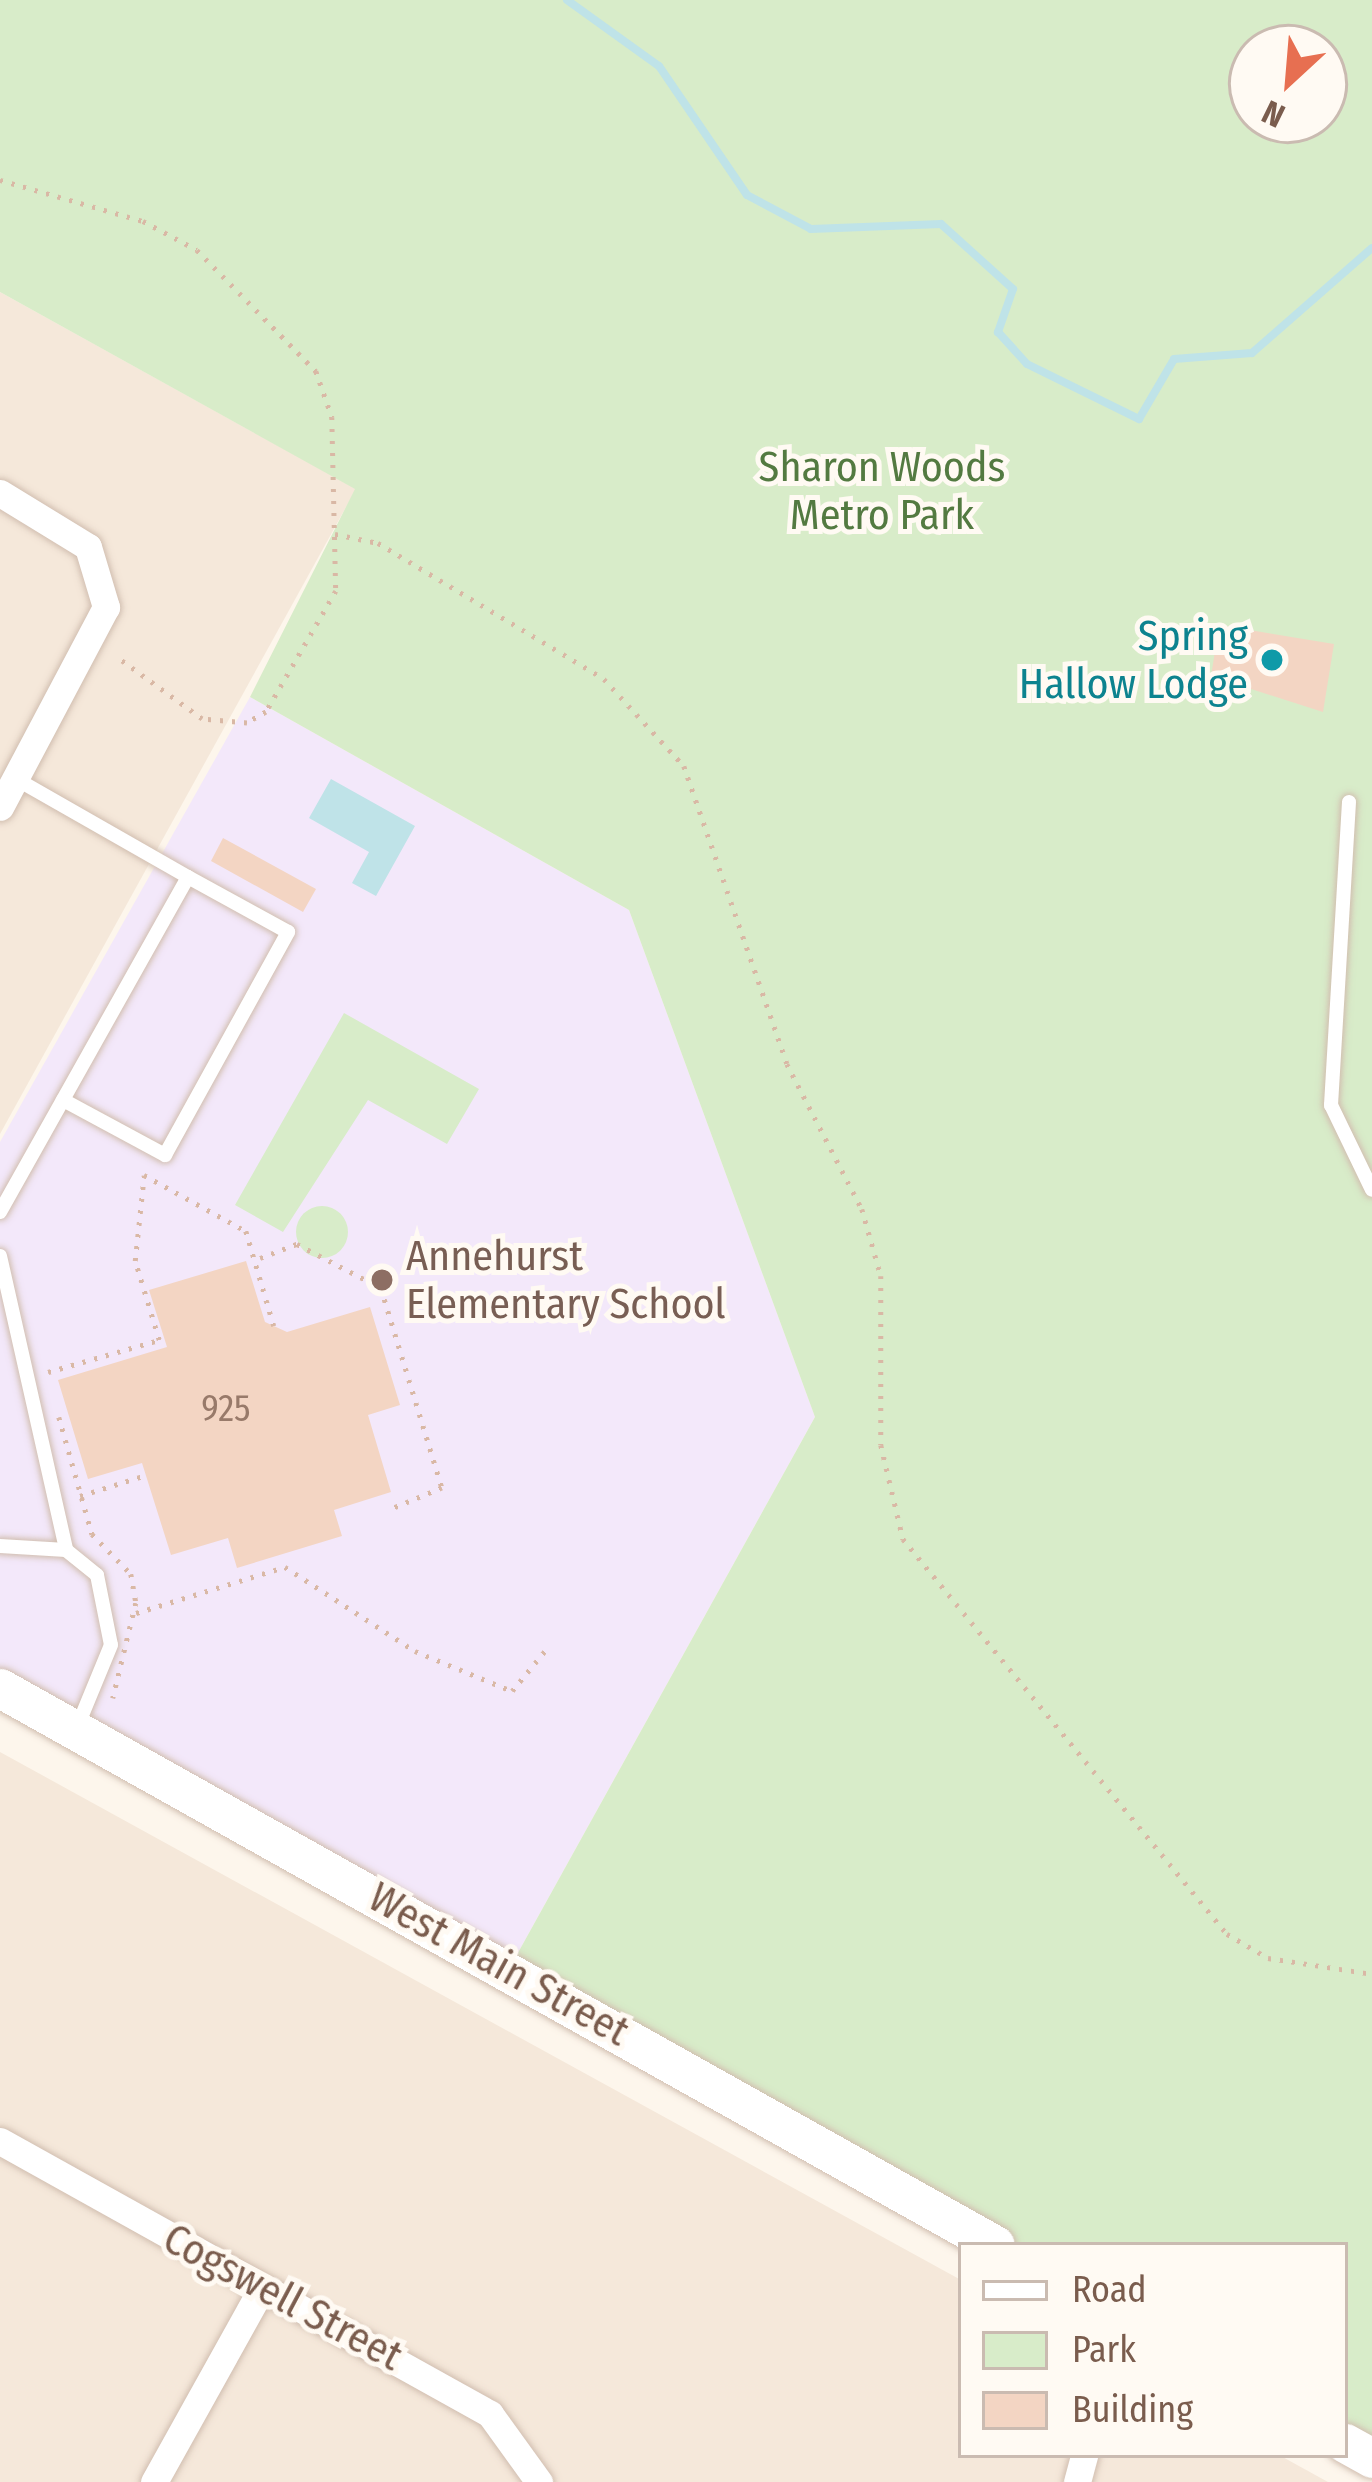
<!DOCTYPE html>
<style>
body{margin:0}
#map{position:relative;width:1372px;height:2482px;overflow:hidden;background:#fdf6ec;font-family:"Fira Sans Condensed",sans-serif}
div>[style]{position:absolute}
.residential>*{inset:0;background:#f5e8da}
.education>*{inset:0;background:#f3e8fa}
.green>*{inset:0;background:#d8ecc9}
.round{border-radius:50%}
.water>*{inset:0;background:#bfe3e8}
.stream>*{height:8px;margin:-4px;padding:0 4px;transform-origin:4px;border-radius:4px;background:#bfe3e8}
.building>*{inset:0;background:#f3d5c3}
.path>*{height:4.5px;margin-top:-2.25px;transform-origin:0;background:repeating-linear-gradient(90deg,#d9b8a5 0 3px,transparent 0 12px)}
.roads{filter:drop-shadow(0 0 3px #d1beb0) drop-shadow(0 0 3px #d1beb0)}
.lane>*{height:14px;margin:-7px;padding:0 7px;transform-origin:7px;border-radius:7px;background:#fff}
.street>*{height:27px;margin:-13.5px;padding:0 13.5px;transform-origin:13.5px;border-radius:13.5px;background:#fff}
.secondary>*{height:39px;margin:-19.5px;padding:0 19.5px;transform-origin:19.5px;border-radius:19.5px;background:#fff}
.dots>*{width:33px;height:33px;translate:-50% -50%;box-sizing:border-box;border:6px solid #fffaf3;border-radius:50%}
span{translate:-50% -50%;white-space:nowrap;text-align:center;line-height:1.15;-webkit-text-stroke:10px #fffaf3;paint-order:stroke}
.number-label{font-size:36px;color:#987a6a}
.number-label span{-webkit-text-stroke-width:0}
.park-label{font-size:42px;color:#537a41}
.culture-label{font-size:42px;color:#0d838f}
.right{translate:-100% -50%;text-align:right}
.education-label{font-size:42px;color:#785e54}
.left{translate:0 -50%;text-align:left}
.street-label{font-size:42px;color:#7a5c4d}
.legend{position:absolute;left:958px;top:2242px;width:390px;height:216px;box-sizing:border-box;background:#fffaf3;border:3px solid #cabbb1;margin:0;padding:15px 21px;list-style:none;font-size:36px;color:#7a5c4d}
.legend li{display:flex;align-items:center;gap:24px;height:60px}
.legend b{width:60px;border:3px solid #cabbb1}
.north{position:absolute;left:1228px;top:24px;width:120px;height:120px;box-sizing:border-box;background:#fffaf3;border:3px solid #cabbb1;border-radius:50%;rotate:206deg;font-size:33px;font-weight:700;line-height:48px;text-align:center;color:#7a5c4d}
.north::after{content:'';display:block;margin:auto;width:42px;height:54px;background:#e76f51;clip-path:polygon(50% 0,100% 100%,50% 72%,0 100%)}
</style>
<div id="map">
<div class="residential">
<i style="clip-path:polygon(0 292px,356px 489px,0 1134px)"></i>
<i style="clip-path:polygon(0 1752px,961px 2280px,961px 2455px,1279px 2455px,1328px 2482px,0 2482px)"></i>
</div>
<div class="education">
<i style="clip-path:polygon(250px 697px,629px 910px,815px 1417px,509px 1969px,0 1688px,0 1142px)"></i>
</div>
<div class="green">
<i style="clip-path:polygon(evenodd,0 0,1372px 0,1372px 2458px,1345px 2443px,1345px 2245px,995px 2245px,509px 1969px,815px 1417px,629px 910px,250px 697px,355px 489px,0 292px,0 0,1252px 48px,1324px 48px,1324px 120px,1252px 120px,1252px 48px)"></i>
<i style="clip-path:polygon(344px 1013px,479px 1089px,447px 1144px,368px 1100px,283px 1232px,235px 1205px)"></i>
<i class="round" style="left:296px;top:1206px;width:52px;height:52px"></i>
</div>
<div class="water">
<i style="clip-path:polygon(331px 779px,415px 826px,376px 896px,352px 883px,369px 852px,309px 818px)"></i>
</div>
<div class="stream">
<i style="left:567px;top:0;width:113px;rotate:35.7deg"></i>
<i style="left:659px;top:66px;width:156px;rotate:55.7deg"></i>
<i style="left:747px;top:195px;width:72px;rotate:28deg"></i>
<i style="left:811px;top:229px;width:130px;rotate:-2.2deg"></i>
<i style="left:941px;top:224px;width:97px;rotate:42.1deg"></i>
<i style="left:1013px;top:289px;width:46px;rotate:109.2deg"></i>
<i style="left:998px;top:332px;width:43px;rotate:47.8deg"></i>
<i style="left:1027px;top:364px;width:125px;rotate:26.2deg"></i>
<i style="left:1139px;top:419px;width:69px;rotate:-59.7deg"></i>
<i style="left:1174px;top:359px;width:78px;rotate:-4.4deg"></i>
<i style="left:1252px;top:353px;width:159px;rotate:-41.2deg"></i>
</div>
<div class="building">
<i style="clip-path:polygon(1219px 625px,1334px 644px,1323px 712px,1248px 688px,1245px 702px,1208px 696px)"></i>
<i style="clip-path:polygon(223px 838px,316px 889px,303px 912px,211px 861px)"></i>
<i style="clip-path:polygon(246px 1261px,265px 1322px,287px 1332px,370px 1307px,400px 1405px,368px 1415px,391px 1492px,334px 1510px,342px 1536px,237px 1568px,228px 1538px,171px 1555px,142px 1463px,88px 1479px,58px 1380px,167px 1347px,149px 1290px)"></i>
</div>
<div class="path">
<i style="left:0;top:180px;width:149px;rotate:16deg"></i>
<i style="left:143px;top:221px;width:61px;rotate:28.2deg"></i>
<i style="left:197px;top:250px;width:170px;rotate:45.5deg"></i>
<i style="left:316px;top:371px;width:49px;rotate:70.8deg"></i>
<i style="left:332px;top:417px;width:174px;rotate:88.7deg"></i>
<i style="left:336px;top:591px;width:140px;rotate:120deg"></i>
<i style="left:266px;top:712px;width:22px;rotate:150deg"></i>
<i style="left:247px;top:723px;width:45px;rotate:-174.9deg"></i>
<i style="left:202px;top:719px;width:107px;rotate:-144.1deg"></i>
<i style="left:335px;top:534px;width:44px;rotate:11.8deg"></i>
<i style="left:378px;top:543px;width:264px;rotate:31deg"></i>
<i style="left:604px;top:679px;width:118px;rotate:47.4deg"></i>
<i style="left:684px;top:766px;width:315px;rotate:70.9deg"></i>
<i style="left:787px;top:1064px;width:163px;rotate:62.7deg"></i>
<i style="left:862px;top:1209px;width:70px;rotate:74.2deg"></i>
<i style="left:881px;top:1276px;width:169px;rotate:90deg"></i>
<i style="left:881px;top:1445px;width:97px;rotate:76.8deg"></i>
<i style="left:903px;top:1539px;width:511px;rotate:50.64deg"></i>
<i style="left:1227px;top:1934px;width:48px;rotate:30.3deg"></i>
<i style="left:1268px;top:1958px;width:105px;rotate:8.7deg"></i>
<i style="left:260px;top:1258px;width:40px;rotate:-21deg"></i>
<i style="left:297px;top:1244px;width:95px;rotate:27.6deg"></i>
<i style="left:381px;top:1288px;width:209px;rotate:73deg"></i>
<i style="left:442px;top:1488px;width:57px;rotate:157.5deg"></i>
<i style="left:48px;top:1372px;width:116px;rotate:-16.1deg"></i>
<i style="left:159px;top:1340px;width:83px;rotate:-106.9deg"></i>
<i style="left:135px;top:1261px;width:86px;rotate:-84deg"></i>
<i style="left:144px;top:1175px;width:116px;rotate:28.8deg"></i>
<i style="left:246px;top:1231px;width:99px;rotate:73.6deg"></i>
<i style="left:59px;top:1417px;width:122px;rotate:74.2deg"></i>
<i style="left:92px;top:1534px;width:56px;rotate:45.7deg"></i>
<i style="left:131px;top:1574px;width:29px;rotate:80deg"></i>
<i style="left:136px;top:1603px;width:98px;rotate:103.6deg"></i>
<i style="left:80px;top:1496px;width:69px;rotate:-17.7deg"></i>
<i style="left:136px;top:1613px;width:156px;rotate:-17.2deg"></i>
<i style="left:285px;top:1567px;width:155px;rotate:32.9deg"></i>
<i style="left:415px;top:1651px;width:105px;rotate:22.4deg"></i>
<i style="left:512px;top:1691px;width:57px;rotate:-50.7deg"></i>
</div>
<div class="roads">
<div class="lane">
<i style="left:1349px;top:802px;width:304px;rotate:93.4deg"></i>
<i style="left:1331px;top:1105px;width:94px;rotate:64.2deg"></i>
<i style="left:63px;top:1100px;width:116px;rotate:28.3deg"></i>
<i style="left:165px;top:1155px;width:255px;rotate:-61.1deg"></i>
<i style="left:288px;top:932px;width:114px;rotate:-151.2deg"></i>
<i style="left:0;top:1212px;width:384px;rotate:-60.7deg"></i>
<i style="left:188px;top:877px;width:198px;rotate:-150.3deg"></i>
<i style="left:0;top:1256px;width:301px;rotate:77.3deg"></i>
<i style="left:0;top:1546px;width:66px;rotate:3.5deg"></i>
<i style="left:66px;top:1550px;width:40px;rotate:39deg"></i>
<i style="left:97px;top:1575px;width:71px;rotate:78.7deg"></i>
<i style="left:111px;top:1645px;width:87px;rotate:112.4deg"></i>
</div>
<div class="street">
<i style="left:0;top:493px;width:103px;rotate:31.5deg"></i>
<i style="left:88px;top:547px;width:63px;rotate:73.3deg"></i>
<i style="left:106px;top:607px;width:226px;rotate:117.9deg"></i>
<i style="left:0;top:2141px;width:561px;rotate:29.12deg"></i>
<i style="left:490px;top:2414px;width:84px;rotate:54.2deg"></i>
<i style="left:154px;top:2482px;width:222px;rotate:-60.9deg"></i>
<i style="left:1077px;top:2482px;width:28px;rotate:-75deg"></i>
</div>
<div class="secondary">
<i style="left:0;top:1688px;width:1140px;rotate:29.24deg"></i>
<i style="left:1345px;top:2443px;width:31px;rotate:29deg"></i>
</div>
</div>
<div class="dots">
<i style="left:1272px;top:660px;background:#0f9aa8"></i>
<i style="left:382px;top:1280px;background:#8d6e63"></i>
</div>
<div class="number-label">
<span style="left:226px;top:1410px">925</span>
</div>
<div class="park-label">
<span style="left:882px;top:491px">Sharon Woods<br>Metro Park</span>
</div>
<div class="culture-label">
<span class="right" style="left:1248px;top:660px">Spring<br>Hallow Lodge</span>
</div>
<div class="education-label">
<span class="left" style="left:406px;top:1280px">Annehurst<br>Elementary School</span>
</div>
<div class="street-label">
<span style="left:499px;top:1964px;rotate:29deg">West Main Street</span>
<span style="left:283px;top:2297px;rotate:28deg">Cogswell Street</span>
</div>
<ul class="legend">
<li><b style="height:15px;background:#fff"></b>Road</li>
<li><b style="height:33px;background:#d8ecc9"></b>Park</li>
<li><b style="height:33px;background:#f3d5c3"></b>Building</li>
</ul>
<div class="north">N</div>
</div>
